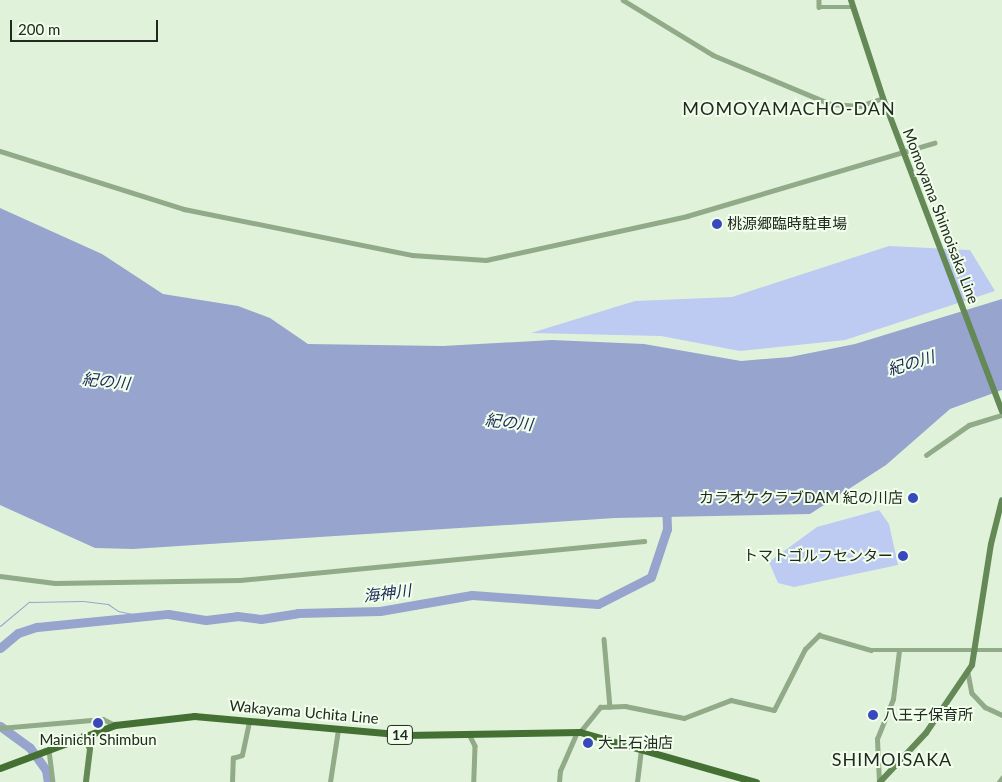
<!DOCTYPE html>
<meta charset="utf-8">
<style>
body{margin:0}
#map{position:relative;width:1002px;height:782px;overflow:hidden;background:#e1f2db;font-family:Lato,"Noto Sans JP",sans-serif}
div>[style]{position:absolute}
.green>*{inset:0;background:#bdcaf2}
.water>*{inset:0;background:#97a4ce}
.stream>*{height:1px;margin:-0.5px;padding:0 0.5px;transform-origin:0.5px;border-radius:0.5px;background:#97a4ce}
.river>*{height:9px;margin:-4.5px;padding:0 4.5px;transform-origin:4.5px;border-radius:4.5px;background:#97a4ce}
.street>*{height:4.5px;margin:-2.25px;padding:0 2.25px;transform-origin:2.25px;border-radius:2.25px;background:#91aa88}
.secondary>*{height:6px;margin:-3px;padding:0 3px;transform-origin:3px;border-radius:3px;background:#648957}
.primary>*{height:7px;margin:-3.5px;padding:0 3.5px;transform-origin:3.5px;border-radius:3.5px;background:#447133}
.dots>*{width:14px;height:14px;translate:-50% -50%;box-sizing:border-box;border:2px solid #f0feeb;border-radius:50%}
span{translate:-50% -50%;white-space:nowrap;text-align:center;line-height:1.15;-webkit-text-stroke:4px #f0feeb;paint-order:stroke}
.shield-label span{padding:1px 4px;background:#f0feeb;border:1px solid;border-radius:4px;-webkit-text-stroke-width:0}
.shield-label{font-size:14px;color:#222920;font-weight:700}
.street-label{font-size:15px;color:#222920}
.poi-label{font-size:15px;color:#222920}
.left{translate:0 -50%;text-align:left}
.right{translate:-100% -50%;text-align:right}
.water-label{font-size:16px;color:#1b2558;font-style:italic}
.quarter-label{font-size:18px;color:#222920;letter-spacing:1px}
.scale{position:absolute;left:10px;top:20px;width:148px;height:22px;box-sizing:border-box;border:2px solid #222920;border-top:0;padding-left:6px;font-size:15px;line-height:18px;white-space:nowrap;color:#222920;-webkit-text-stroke:4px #f0feeb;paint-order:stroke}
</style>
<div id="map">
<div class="green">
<i style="clip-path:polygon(889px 246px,970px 250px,995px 291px,845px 340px,740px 351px,661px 336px,531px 333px,635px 301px,732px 297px)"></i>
<i style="clip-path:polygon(879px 510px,889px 524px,898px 565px,794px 587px,778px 583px,769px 562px,817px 527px)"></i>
</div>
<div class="water">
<i style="clip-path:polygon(0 208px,102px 254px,163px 294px,238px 306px,270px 318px,308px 344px,443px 346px,552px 340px,644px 344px,741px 361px,790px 357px,855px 344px,1002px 299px,1002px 390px,950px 409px,886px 465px,810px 514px,615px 518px,133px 549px,95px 548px,0 505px)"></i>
</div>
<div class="stream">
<i style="left:0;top:626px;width:38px;rotate:-40deg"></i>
<i style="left:29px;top:602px;width:54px;rotate:-1.1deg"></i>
<i style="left:83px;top:601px;width:25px;rotate:7deg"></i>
<i style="left:108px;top:604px;width:12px;rotate:35deg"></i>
<i style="left:118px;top:611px;width:25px;rotate:12deg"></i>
</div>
<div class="river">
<i style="left:0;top:648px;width:23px;rotate:-40deg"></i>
<i style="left:18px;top:633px;width:20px;rotate:-18deg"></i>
<i style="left:37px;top:627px;width:132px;rotate:-5.7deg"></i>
<i style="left:168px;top:614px;width:38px;rotate:9deg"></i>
<i style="left:206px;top:620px;width:31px;rotate:-7deg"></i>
<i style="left:237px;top:616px;width:24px;rotate:7deg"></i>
<i style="left:261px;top:619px;width:37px;rotate:-9deg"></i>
<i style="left:298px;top:613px;width:82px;rotate:-1.4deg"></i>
<i style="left:380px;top:611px;width:93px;rotate:-9.9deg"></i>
<i style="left:472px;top:595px;width:126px;rotate:4.1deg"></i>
<i style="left:598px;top:604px;width:59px;rotate:-27deg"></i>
<i style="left:651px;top:577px;width:51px;rotate:-71.6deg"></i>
<i style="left:667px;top:529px;width:23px;rotate:-92deg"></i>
<i style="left:0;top:726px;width:37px;rotate:36deg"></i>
<i style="left:30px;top:748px;width:27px;rotate:54deg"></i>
<i style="left:46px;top:770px;width:12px;rotate:81deg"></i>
</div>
<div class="street">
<i style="left:623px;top:0;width:105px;rotate:31.4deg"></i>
<i style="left:713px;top:55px;width:128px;rotate:22.6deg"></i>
<i style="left:831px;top:104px;width:29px;rotate:4deg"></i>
<i style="left:860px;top:106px;width:24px;rotate:-19deg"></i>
<i style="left:819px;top:0;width:7px;rotate:90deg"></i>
<i style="left:819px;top:7px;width:33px"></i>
<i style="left:0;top:151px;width:193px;rotate:17.5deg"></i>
<i style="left:184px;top:209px;width:233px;rotate:11.4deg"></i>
<i style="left:412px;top:255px;width:74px;rotate:3.9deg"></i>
<i style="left:486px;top:260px;width:206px;rotate:-12.3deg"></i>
<i style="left:687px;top:216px;width:258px;rotate:-16.5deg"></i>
<i style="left:926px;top:455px;width:52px;rotate:-34.9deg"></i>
<i style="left:969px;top:425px;width:34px;rotate:-17deg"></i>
<i style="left:0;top:576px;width:55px;rotate:7.3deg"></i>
<i style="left:55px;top:583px;width:185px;rotate:-0.9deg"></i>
<i style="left:240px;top:580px;width:406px;rotate:-5.5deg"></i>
<i style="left:604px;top:639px;width:68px;rotate:85deg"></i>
<i style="left:968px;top:673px;width:20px;rotate:79deg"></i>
<i style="left:972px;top:693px;width:19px;rotate:47deg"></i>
<i style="left:985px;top:707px;width:19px;rotate:25deg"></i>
<i style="left:0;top:728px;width:103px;rotate:-5deg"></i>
<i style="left:103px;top:719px;width:13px;rotate:27deg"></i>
<i style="left:580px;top:732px;width:32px;rotate:-51deg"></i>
<i style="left:600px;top:707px;width:25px;rotate:-2deg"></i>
<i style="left:625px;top:706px;width:60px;rotate:11.5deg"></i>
<i style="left:684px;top:718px;width:50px;rotate:-21deg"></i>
<i style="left:731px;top:700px;width:44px;rotate:13.1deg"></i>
<i style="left:774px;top:710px;width:68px;rotate:-63.1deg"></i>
<i style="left:805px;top:649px;width:20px;rotate:-45deg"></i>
<i style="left:819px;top:635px;width:54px;rotate:16.1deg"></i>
<i style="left:871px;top:650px;width:131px"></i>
<i style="left:469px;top:734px;width:13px;rotate:63deg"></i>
<i style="left:475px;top:746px;width:36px;rotate:92deg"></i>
<i style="left:49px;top:750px;width:32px;rotate:83deg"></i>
<i style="left:232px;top:782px;width:24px;rotate:-88deg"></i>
<i style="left:233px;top:758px;width:9px;rotate:-18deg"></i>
<i style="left:242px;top:755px;width:35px;rotate:-78deg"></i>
<i style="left:330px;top:782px;width:53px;rotate:-81.3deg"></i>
<i style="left:559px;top:782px;width:11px;rotate:-85deg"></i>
<i style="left:560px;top:771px;width:43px;rotate:-66.4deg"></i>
<i style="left:637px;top:782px;width:33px;rotate:-83deg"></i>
<i style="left:879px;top:782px;width:43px;rotate:-92.7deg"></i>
<i style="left:877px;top:739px;width:43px;rotate:-68.2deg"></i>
<i style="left:893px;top:699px;width:48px;rotate:-82.9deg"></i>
<i style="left:999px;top:782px;width:5px;rotate:-53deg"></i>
</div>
<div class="secondary">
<i style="left:851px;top:0;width:103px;rotate:71.9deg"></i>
<i style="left:883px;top:98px;width:335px;rotate:69.2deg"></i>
<i style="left:84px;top:735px;width:15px;rotate:67deg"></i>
<i style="left:90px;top:749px;width:33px;rotate:97deg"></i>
<i style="left:880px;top:782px;width:67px;rotate:-46.8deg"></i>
<i style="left:926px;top:733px;width:82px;rotate:-55.9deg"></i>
<i style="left:972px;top:665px;width:122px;rotate:-81.1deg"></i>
<i style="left:991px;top:544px;width:45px;rotate:-76deg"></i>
</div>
<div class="primary">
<i style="left:0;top:768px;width:123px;rotate:-20.5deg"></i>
<i style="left:115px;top:725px;width:80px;rotate:-6.5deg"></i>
<i style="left:194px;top:716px;width:212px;rotate:5.1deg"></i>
<i style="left:405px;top:735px;width:175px;rotate:-1deg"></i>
<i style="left:580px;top:732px;width:183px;rotate:15.9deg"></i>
</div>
<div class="dots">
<i style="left:717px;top:224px;background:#3849bc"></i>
<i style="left:913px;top:498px;background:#3849bc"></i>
<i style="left:903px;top:556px;background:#3849bc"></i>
<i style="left:873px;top:715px;background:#3849bc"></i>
<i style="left:98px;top:723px;background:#3849bc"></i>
<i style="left:588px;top:743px;background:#3849bc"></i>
</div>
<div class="shield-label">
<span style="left:400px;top:735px">14</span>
</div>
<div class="street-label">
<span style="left:941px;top:216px;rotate:69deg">Momoyama Shimoisaka Line</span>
<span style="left:304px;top:712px;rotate:5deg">Wakayama Uchita Line</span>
</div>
<div class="poi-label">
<span class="left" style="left:727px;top:224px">桃源郷臨時駐車場</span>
<span class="right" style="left:903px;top:498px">カラオケクラブDAM 紀の川店</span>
<span class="right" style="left:893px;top:556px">トマトゴルフセンター</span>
<span class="left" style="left:883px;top:715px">八王子保育所</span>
<span style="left:98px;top:740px">Mainichi Shimbun</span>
<span class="left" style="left:598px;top:743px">大上石油店</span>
</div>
<div class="water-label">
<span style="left:911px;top:363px;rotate:-17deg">紀の川</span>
<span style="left:106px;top:381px;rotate:6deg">紀の川</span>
<span style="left:509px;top:422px;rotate:6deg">紀の川</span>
<span style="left:387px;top:593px;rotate:-7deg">海神川</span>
</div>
<div class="quarter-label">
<span style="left:789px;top:108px">MOMOYAMACHO-DAN</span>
<span style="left:892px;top:759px">SHIMOISAKA</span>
</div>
<div class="scale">200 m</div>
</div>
